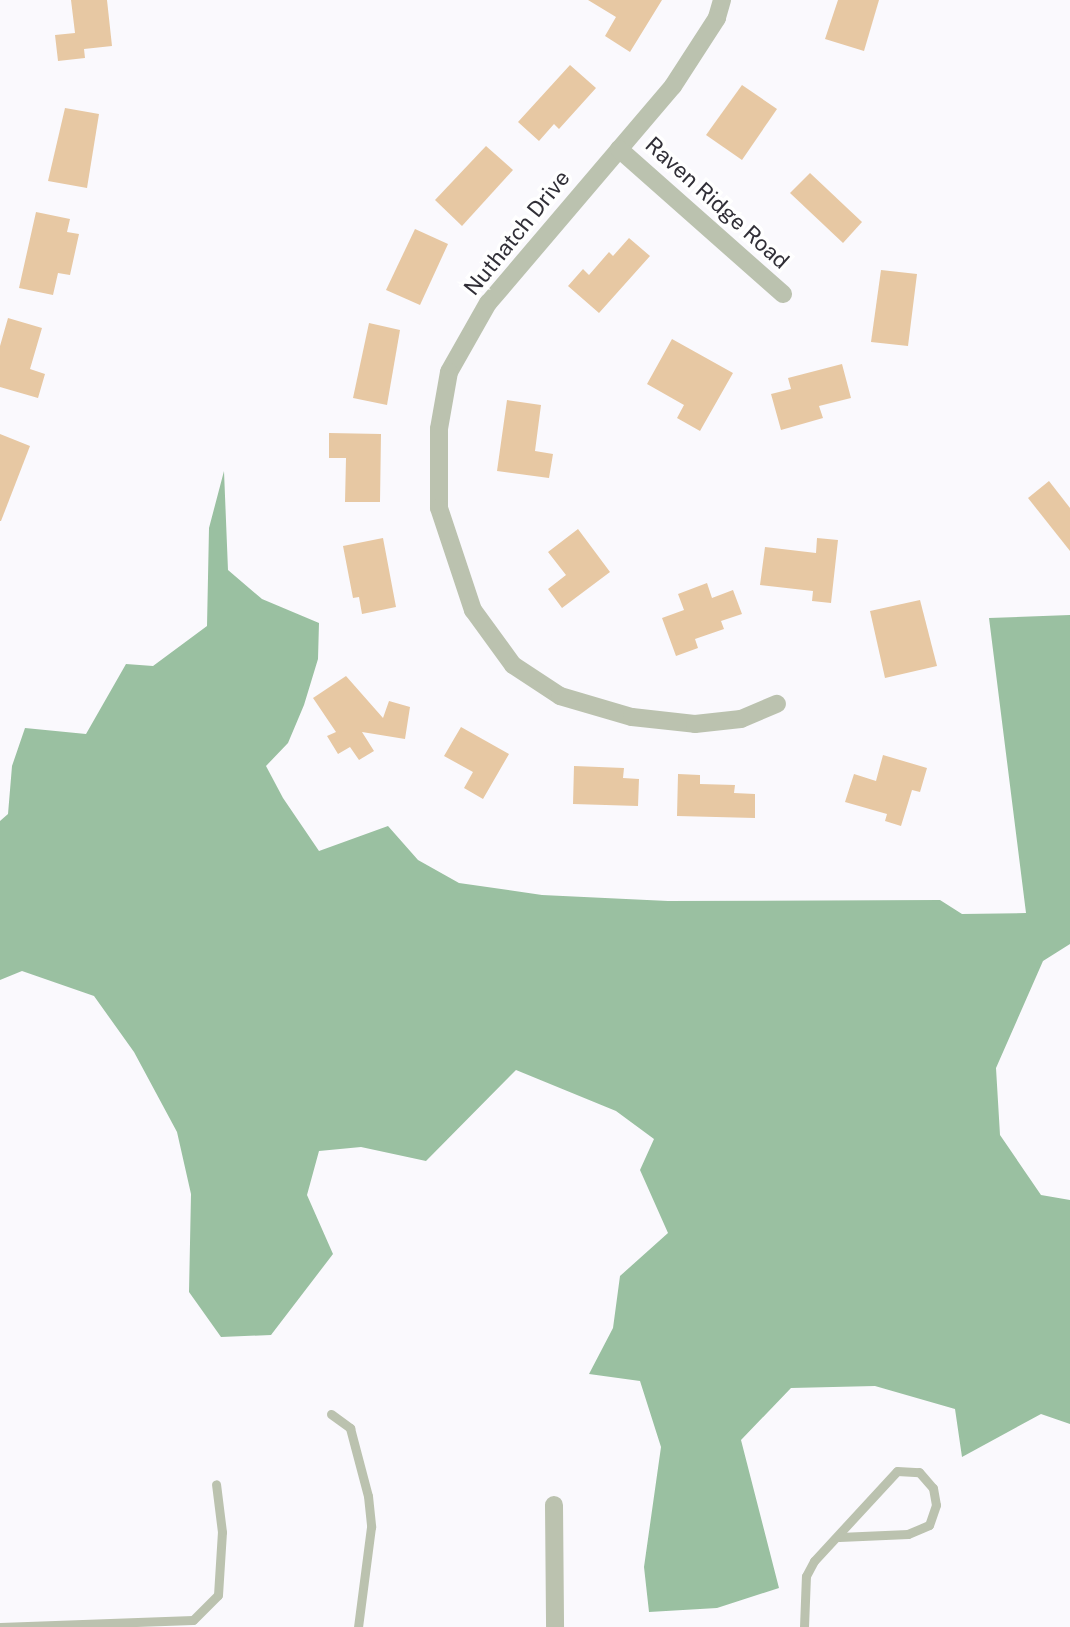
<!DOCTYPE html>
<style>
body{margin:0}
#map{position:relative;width:1070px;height:1627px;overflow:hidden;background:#faf9fd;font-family:"Public Sans",sans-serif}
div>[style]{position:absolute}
.forest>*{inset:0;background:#9ac0a1}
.building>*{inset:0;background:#e7c8a3}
.service>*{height:9px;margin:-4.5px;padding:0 4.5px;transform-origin:4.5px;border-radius:4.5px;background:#bbc2af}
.minor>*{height:18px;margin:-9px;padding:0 9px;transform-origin:9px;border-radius:9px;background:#bbc2af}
span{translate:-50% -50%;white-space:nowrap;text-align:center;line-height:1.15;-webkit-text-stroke:7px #fff;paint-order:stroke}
.street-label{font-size:22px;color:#312f37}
</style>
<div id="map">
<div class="forest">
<i style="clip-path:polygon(224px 471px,228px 570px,262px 599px,319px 623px,318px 659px,304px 705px,288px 743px,266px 766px,283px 798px,319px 851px,388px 826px,418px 860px,459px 883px,542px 895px,668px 901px,940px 900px,962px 914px,1026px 913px,989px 618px,1070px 615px,1070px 944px,1043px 961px,996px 1068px,1000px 1135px,1041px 1195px,1070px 1200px,1070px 1424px,1041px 1414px,962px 1457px,955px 1409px,875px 1386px,791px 1388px,741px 1440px,779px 1588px,717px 1608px,649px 1612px,644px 1567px,661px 1447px,640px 1381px,589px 1374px,613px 1328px,620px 1276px,668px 1233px,640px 1170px,654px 1139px,616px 1111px,516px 1070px,426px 1161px,361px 1147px,319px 1151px,307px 1195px,333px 1254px,271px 1335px,221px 1337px,189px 1292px,191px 1194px,177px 1132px,134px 1052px,94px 996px,22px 971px,0 980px,0 821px,8px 814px,12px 766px,25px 728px,86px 734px,126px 664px,153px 666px,207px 626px,209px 528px)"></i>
</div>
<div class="building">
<i style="clip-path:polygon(71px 0,107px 0,112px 46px,84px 49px,85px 58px,58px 61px,55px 35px,75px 33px)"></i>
<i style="clip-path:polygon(588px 0,662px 0,630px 52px,605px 36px,616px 17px)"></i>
<i style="clip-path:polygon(838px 0,879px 0,864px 51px,825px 39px)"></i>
<i style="clip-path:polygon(570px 65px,596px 88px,559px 129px,554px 124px,539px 141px,518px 122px)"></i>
<i style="clip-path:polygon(742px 85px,777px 109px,742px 160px,706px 135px)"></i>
<i style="clip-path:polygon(65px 108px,99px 114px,87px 188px,48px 181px)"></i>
<i style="clip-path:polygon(486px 146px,513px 170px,462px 226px,435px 200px)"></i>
<i style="clip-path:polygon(810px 173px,862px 222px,843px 243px,790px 193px)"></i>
<i style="clip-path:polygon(36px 212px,70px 219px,67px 232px,79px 234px,70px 275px,58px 273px,53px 295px,19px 288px)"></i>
<i style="clip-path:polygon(415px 229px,448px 244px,420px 305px,386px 290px)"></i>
<i style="clip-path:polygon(629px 238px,650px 256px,599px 313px,568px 286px,583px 269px,589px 275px,609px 252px,613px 256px)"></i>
<i style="clip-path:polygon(881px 270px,917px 274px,908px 346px,871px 342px)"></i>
<i style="clip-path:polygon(8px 318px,42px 328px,30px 369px,45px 374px,38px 398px,0 387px,0 346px)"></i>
<i style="clip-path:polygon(369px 323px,400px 330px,387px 405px,353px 398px)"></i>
<i style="clip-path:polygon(672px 339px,733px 373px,700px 431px,677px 418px,684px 405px,647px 384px)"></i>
<i style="clip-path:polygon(842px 364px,851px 398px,819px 406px,823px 418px,781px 430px,771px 394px,791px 389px,788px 378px)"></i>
<i style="clip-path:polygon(507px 400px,541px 405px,535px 451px,553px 454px,549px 478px,497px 471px)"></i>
<i style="clip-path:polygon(329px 433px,381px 434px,380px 502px,345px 502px,346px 458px,329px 458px)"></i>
<i style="clip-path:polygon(0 434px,30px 446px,1px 521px,0 521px)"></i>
<i style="clip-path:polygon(1049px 481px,1070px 508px,1070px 551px,1028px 498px)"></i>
<i style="clip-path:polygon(578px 529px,610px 572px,562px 608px,548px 589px,566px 575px,548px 552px)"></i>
<i style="clip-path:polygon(383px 538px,396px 607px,362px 614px,359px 597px,353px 598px,343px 546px)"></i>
<i style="clip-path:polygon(817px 538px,838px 540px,831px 603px,812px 601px,813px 591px,760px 585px,765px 547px,816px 553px)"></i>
<i style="clip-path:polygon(707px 583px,712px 598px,733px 590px,742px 614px,721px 621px,724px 629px,695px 639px,698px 648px,676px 656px,662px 618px,684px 610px,678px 594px)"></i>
<i style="clip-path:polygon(920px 600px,937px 666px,885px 678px,870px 611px)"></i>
<i style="clip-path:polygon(346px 676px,383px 718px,389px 701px,410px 707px,405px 739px,362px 732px,374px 751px,359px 760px,350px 747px,338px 754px,327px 736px,336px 732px,313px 698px)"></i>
<i style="clip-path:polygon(461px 727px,509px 754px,483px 799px,464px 788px,473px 772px,444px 756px)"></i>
<i style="clip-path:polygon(883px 755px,927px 768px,920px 792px,912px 790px,901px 826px,885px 821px,887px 814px,845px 802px,854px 774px,876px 781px)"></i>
<i style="clip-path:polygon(574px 766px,624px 768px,623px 778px,639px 779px,638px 806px,573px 804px)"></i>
<i style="clip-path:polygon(678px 774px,700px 775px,700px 784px,735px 785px,734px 793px,755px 794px,755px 818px,677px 816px)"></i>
</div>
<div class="service">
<i style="left:331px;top:1414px;width:24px;rotate:36deg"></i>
<i style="left:350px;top:1428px;width:70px;rotate:75.2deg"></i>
<i style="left:368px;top:1496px;width:31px;rotate:84deg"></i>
<i style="left:371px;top:1527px;width:101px;rotate:97.4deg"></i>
<i style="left:0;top:1627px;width:193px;rotate:-2.1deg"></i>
<i style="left:193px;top:1620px;width:35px;rotate:-45deg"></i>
<i style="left:218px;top:1595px;width:63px;rotate:-86.4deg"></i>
<i style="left:222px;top:1532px;width:48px;rotate:-97.1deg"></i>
<i style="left:804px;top:1627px;width:51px;rotate:-87.8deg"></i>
<i style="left:806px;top:1576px;width:17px;rotate:-62deg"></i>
<i style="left:814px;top:1561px;width:122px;rotate:-47.3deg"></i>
<i style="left:897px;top:1471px;width:22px;rotate:3deg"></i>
<i style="left:919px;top:1472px;width:21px;rotate:49deg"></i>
<i style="left:933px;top:1488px;width:17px;rotate:80deg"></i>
<i style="left:936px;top:1505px;width:21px;rotate:109deg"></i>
<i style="left:929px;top:1525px;width:23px;rotate:157deg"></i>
<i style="left:908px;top:1534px;width:69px;rotate:177.5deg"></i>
</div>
<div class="minor">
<i style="left:722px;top:0;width:19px;rotate:106deg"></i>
<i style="left:717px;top:18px;width:81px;rotate:122.9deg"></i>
<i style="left:673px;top:86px;width:285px;rotate:130.4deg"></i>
<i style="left:488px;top:303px;width:79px;rotate:119.5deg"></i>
<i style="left:449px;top:372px;width:58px;rotate:100deg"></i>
<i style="left:439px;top:429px;width:79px;rotate:90deg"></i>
<i style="left:439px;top:508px;width:108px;rotate:71.6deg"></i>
<i style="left:473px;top:610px;width:68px;rotate:54deg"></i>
<i style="left:513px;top:665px;width:56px;rotate:33.4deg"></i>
<i style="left:560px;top:696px;width:75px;rotate:16.3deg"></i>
<i style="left:632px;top:717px;width:63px;rotate:6.3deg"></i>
<i style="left:695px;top:724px;width:46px;rotate:-6.2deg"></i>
<i style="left:741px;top:719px;width:39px;rotate:-23deg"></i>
<i style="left:619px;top:149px;width:219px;rotate:41.5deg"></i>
<i style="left:554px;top:1505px;width:122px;rotate:89.5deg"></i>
</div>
<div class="street-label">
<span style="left:717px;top:203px;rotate:42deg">Raven Ridge Road</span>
<span style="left:517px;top:233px;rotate:-51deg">Nuthatch Drive</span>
</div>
</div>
